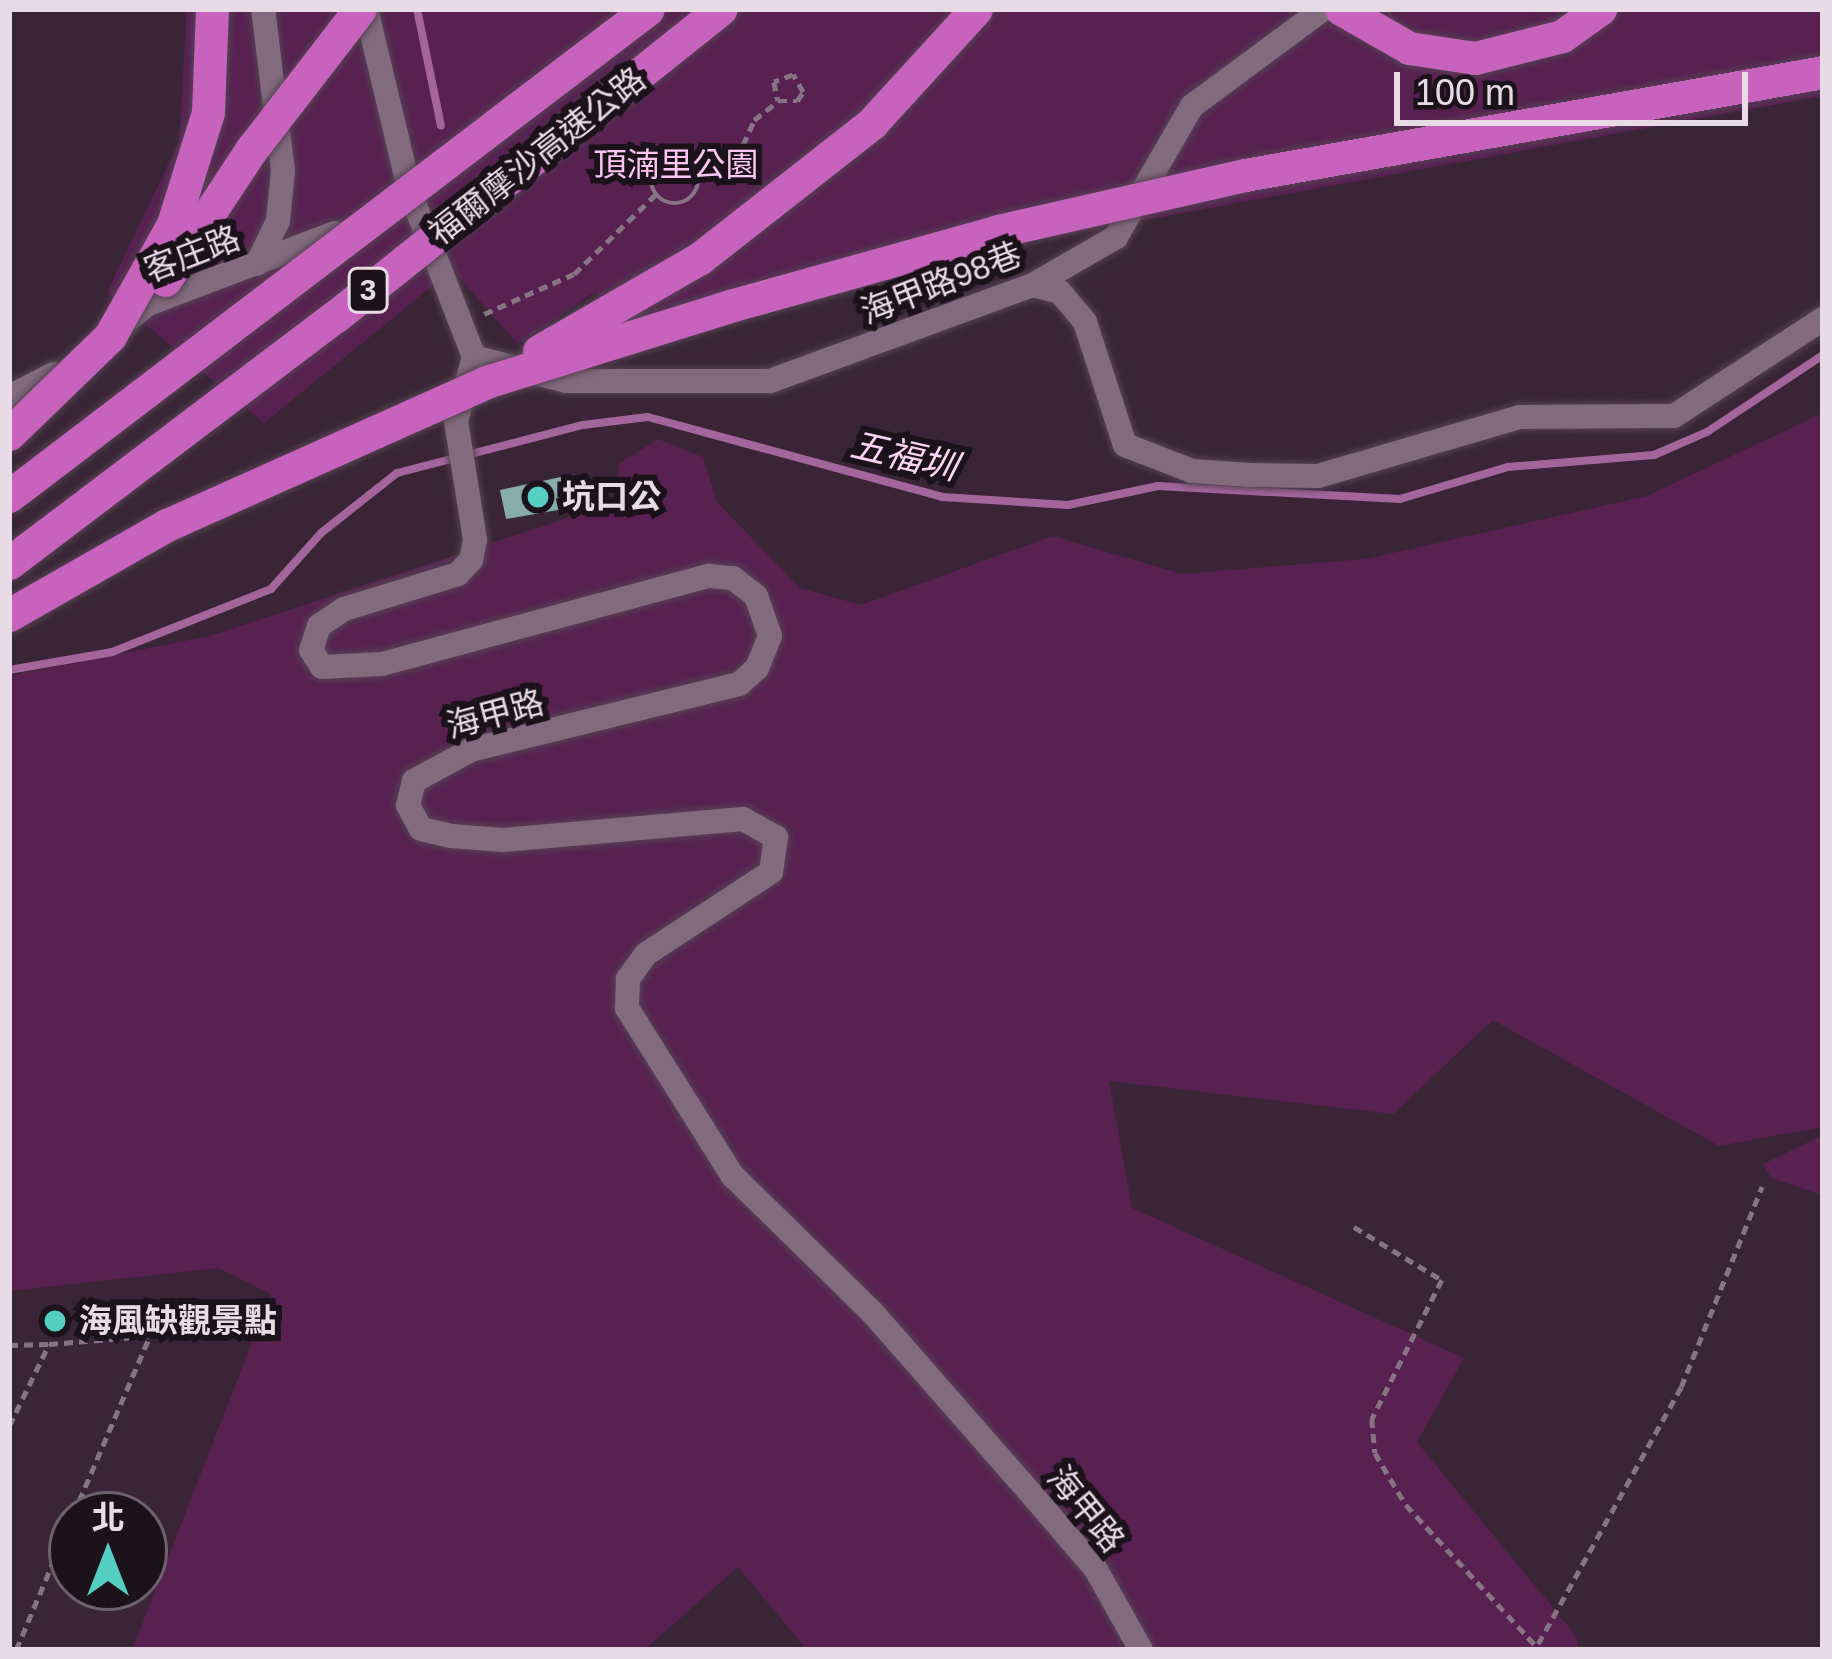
<!DOCTYPE html>
<meta charset="utf-8">
<style>
body{margin:0}
#map{position:relative;width:1832px;height:1659px;overflow:hidden;background:#392536;font-family:Helvetica,"Noto Sans TC",sans-serif}
div>[style]{position:absolute}
.green>*{inset:0;background:#582152}
.stream>*{height:8px;margin:-4px;padding:0 4px;transform-origin:4px;border-radius:4px;background:#a4659c}
.building>*{inset:0;background:#86ada9}
.path>*{height:4.5px;margin-top:-2.25px;transform-origin:0;background:repeating-linear-gradient(90deg,#867483 0 9px,transparent 0 15px)}
.path>.ring{margin:-2.25px;padding:0;box-sizing:content-box;background:none;border:4.5px solid #867483;border-radius:50%}
.roads{filter:drop-shadow(0 0 3px #544352) drop-shadow(0 0 3px #544352)}
.minor>*{height:24px;margin:-12px;padding:0 12px;transform-origin:12px;border-radius:12px;background:#836b7f}
.highway>*{height:33px;margin:-16.5px;padding:0 16.5px;transform-origin:16.5px;border-radius:16.5px;background:#c863bd}
.bridges{filter:drop-shadow(0 0 3px #544352) drop-shadow(0 0 3px #544352)}
.highway-bridge>*{height:33px;margin:-16.5px;padding:0 16.5px;transform-origin:16.5px;border-radius:16.5px;background:#c863bd}
.dots>*{width:33px;height:33px;translate:-50% -50%;box-sizing:border-box;border:6px solid #1b121a;border-radius:50%}
span{translate:-50% -50%;white-space:nowrap;text-align:center;line-height:1.15;-webkit-text-stroke:12px #1b121a;paint-order:stroke}
.shield-label span{padding:3px 9px;background:#1b121a;border:3px solid;border-radius:9px;-webkit-text-stroke-width:0}
.shield-label{font-size:30px;color:#e9dbe6;font-weight:700}
.street-label{font-size:33px;color:#e9dbe6}
.park-label{font-size:33px;color:#fcc6f3}
.poi-label{font-size:33px;color:#e9dbe6;font-weight:700}
.left{translate:0 -50%;text-align:left}
.water-label{font-size:36px;color:#f9d5f3;font-style:italic}
.frame{position:absolute;inset:0;border:12px solid #e9dbe6;pointer-events:none}
.north{position:absolute;left:48px;top:1491px;width:120px;height:120px;box-sizing:border-box;background:#1b121a;border:3px solid #6d626c;border-radius:50%;rotate:0deg;font-size:33px;font-weight:700;line-height:48px;text-align:center;color:#e9dbe6}
.north::after{content:'';display:block;margin:auto;width:42px;height:54px;background:#55cec4;clip-path:polygon(50% 0,100% 100%,50% 72%,0 100%)}
.scale{position:absolute;left:1394px;top:72px;width:354px;height:54px;box-sizing:border-box;border:6px solid #e9dbe6;border-top:0;padding-left:15px;font-size:36px;line-height:42px;white-space:nowrap;color:#e9dbe6;-webkit-text-stroke:9px #1b121a;paint-order:stroke}
</style>
<div id="map">
<div class="green">
<i style="clip-path:polygon(187px 9px,1823px 9px,1823px 96px,936px 258px,608px 360px,596px 291px,518px 344px,452px 270px,264px 423px,107px 292px,179px 142px)"></i>
<i style="clip-path:polygon(1823px 413px,1823px 1127px,1719px 1146px,1493px 1020px,1393px 1114px,1109px 1081px,1132px 1208px,1464px 1358px,1417px 1442px,1576px 1636px,1579px 1650px,807px 1650px,738px 1567px,644px 1650px,132px 1650px,271px 1294px,219px 1268px,9px 1291px,9px 676px,210px 636px,619px 501px,619px 464px,658px 439px,703px 457px,717px 502px,800px 588px,861px 605px,1053px 536px,1181px 574px,1366px 559px,1647px 496px)"></i>
<i style="clip-path:polygon(1823px 1135px,1823px 1195px,1771px 1178px,1763px 1164px)"></i>
</div>
<div class="stream">
<i style="left:417px;top:9px;width:119px;rotate:78.4deg"></i>
<i style="left:9px;top:670px;width:105px;rotate:-9.9deg"></i>
<i style="left:112px;top:652px;width:171px;rotate:-21.6deg"></i>
<i style="left:271px;top:589px;width:75px;rotate:-48.2deg"></i>
<i style="left:321px;top:533px;width:97px;rotate:-38.3deg"></i>
<i style="left:397px;top:473px;width:192px;rotate:-14.5deg"></i>
<i style="left:583px;top:425px;width:65px;rotate:-7deg"></i>
<i style="left:648px;top:417px;width:305px;rotate:15.2deg"></i>
<i style="left:942px;top:497px;width:126px;rotate:3.6deg"></i>
<i style="left:1068px;top:505px;width:92px;rotate:-11.9deg"></i>
<i style="left:1158px;top:486px;width:242px;rotate:3.1deg"></i>
<i style="left:1400px;top:499px;width:113px;rotate:-16.5deg"></i>
<i style="left:1508px;top:467px;width:146px;rotate:-4.7deg"></i>
<i style="left:1654px;top:455px;width:58px;rotate:-23.5deg"></i>
<i style="left:1707px;top:432px;width:139px;rotate:-33.6deg"></i>
</div>
<div class="building">
<i style="clip-path:polygon(575px 474px,575px 507px,506px 519px,500px 490px)"></i>
</div>
<div class="path">
<i class="ring" style="left:651px;top:156px;width:43.5px;height:43.5px"></i>
<i style="left:696px;top:168px;width:52px;rotate:-26.1deg"></i>
<i style="left:743px;top:145px;width:27px;rotate:-66deg"></i>
<i style="left:754px;top:120px;width:31px;rotate:-38deg"></i>
<i style="left:778px;top:101px;width:19px"></i>
<i style="left:797px;top:101px;width:11px;rotate:-56deg"></i>
<i style="left:803px;top:92px;width:20px;rotate:-120deg"></i>
<i style="left:793px;top:75px;width:20px;rotate:160deg"></i>
<i style="left:774px;top:82px;width:19px;rotate:78deg"></i>
<i style="left:484px;top:314px;width:98px;rotate:-24deg"></i>
<i style="left:574px;top:274px;width:115px;rotate:-44.3deg"></i>
<i style="left:1354px;top:1227px;width:103px;rotate:31.1deg"></i>
<i style="left:1442px;top:1280px;width:156px;rotate:116.7deg"></i>
<i style="left:1372px;top:1419px;width:34px;rotate:85deg"></i>
<i style="left:1375px;top:1453px;width:61px;rotate:59.2deg"></i>
<i style="left:1406px;top:1505px;width:197px;rotate:47.3deg"></i>
<i style="left:9px;top:1345px;width:40px;rotate:-1.4deg"></i>
<i style="left:9px;top:1426px;width:91px;rotate:-64deg"></i>
<i style="left:49px;top:1344px;width:100px;rotate:-4.6deg"></i>
<i style="left:73px;top:1515px;width:203px;rotate:-66.8deg"></i>
<i style="left:153px;top:1328px;width:34px;rotate:-17deg"></i>
<i style="left:1538px;top:1644px;width:294px;rotate:-60.9deg"></i>
<i style="left:1681px;top:1387px;width:216px;rotate:-68deg"></i>
<i style="left:16px;top:1650px;width:144px;rotate:-67.2deg"></i>
</div>
<div class="roads">
<div class="minor">
<i style="left:366px;top:9px;width:188px;rotate:76.5deg"></i>
<i style="left:410px;top:192px;width:177px;rotate:68.8deg"></i>
<i style="left:474px;top:357px;width:66px;rotate:105.7deg"></i>
<i style="left:456px;top:421px;width:121px;rotate:80.9deg"></i>
<i style="left:475px;top:540px;width:20px;rotate:101deg"></i>
<i style="left:471px;top:560px;width:19px;rotate:133deg"></i>
<i style="left:458px;top:574px;width:119px;rotate:162.9deg"></i>
<i style="left:344px;top:609px;width:30px;rotate:146deg"></i>
<i style="left:319px;top:626px;width:25px;rotate:108deg"></i>
<i style="left:311px;top:650px;width:20px;rotate:57deg"></i>
<i style="left:322px;top:667px;width:60px;rotate:-2.9deg"></i>
<i style="left:382px;top:664px;width:339px;rotate:-15.1deg"></i>
<i style="left:709px;top:576px;width:24px;rotate:5deg"></i>
<i style="left:733px;top:578px;width:29px;rotate:38deg"></i>
<i style="left:756px;top:596px;width:42px;rotate:70.7deg"></i>
<i style="left:770px;top:636px;width:35px;rotate:112deg"></i>
<i style="left:757px;top:668px;width:24px;rotate:138deg"></i>
<i style="left:739px;top:684px;width:276px;rotate:166.2deg"></i>
<i style="left:471px;top:750px;width:65px;rotate:151.5deg"></i>
<i style="left:414px;top:781px;width:25px;rotate:104deg"></i>
<i style="left:408px;top:805px;width:27px;rotate:62deg"></i>
<i style="left:421px;top:829px;width:31px;rotate:13deg"></i>
<i style="left:451px;top:836px;width:52px;rotate:4.4deg"></i>
<i style="left:503px;top:840px;width:241px;rotate:-5deg"></i>
<i style="left:743px;top:819px;width:38px;rotate:29deg"></i>
<i style="left:776px;top:837px;width:35px;rotate:98deg"></i>
<i style="left:771px;top:872px;width:149px;rotate:146.7deg"></i>
<i style="left:646px;top:954px;width:31px;rotate:126deg"></i>
<i style="left:628px;top:979px;width:29px;rotate:92deg"></i>
<i style="left:627px;top:1008px;width:199px;rotate:57.8deg"></i>
<i style="left:733px;top:1176px;width:194px;rotate:44.4deg"></i>
<i style="left:872px;top:1312px;width:226px;rotate:48.8deg"></i>
<i style="left:1021px;top:1482px;width:113px;rotate:49.3deg"></i>
<i style="left:1095px;top:1568px;width:94px;rotate:60.7deg"></i>
<i style="left:257px;top:264px;width:48px;rotate:-64deg"></i>
<i style="left:278px;top:221px;width:50px;rotate:-84.3deg"></i>
<i style="left:283px;top:171px;width:163px;rotate:-97deg"></i>
<i style="left:1033px;top:285px;width:28px;rotate:15deg"></i>
<i style="left:1060px;top:292px;width:39px;rotate:50deg"></i>
<i style="left:1085px;top:322px;width:129px;rotate:72deg"></i>
<i style="left:1125px;top:445px;width:72px;rotate:21.2deg"></i>
<i style="left:1192px;top:471px;width:58px;rotate:3.9deg"></i>
<i style="left:1250px;top:475px;width:68px;rotate:0.8deg"></i>
<i style="left:1318px;top:476px;width:210px;rotate:-16.3deg"></i>
<i style="left:1520px;top:417px;width:154px;rotate:-0.4deg"></i>
<i style="left:1674px;top:416px;width:178px;rotate:-33.1deg"></i>
<i style="left:121px;top:325px;width:34px;rotate:-38deg"></i>
<i style="left:148px;top:304px;width:200px;rotate:-20.8deg"></i>
<i style="left:474px;top:357px;width:96px;rotate:14.5deg"></i>
<i style="left:567px;top:381px;width:203px"></i>
<i style="left:770px;top:381px;width:280px;rotate:-20.1deg"></i>
<i style="left:1033px;top:285px;width:96px;rotate:-30deg"></i>
<i style="left:1116px;top:237px;width:151px;rotate:-59.9deg"></i>
<i style="left:1192px;top:106px;width:163px;rotate:-36.5deg"></i>
<i style="left:9px;top:397px;width:51px;rotate:-27.1deg"></i>
</div>
<div class="highway">
<i style="left:1341px;top:9px;width:78px;rotate:29.8deg"></i>
<i style="left:1409px;top:48px;width:67px;rotate:8.6deg"></i>
<i style="left:1475px;top:58px;width:90px;rotate:-14.2deg"></i>
<i style="left:1562px;top:36px;width:47px;rotate:-35.4deg"></i>
</div>
</div>
<div class="bridges">
<div class="highway-bridge">
<i style="left:165px;top:280px;width:156px;rotate:-56.5deg"></i>
<i style="left:251px;top:150px;width:178px;rotate:-52.3deg"></i>
<i style="left:539px;top:351px;width:186px;rotate:-30deg"></i>
<i style="left:700px;top:258px;width:219px;rotate:-38.1deg"></i>
<i style="left:872px;top:123px;width:154px;rotate:-47.6deg"></i>
<i style="left:9px;top:434px;width:141px;rotate:-44.1deg"></i>
<i style="left:110px;top:336px;width:129px;rotate:-60.6deg"></i>
<i style="left:173px;top:224px;width:117px;rotate:-72.6deg"></i>
<i style="left:208px;top:112px;width:103px;rotate:-87.8deg"></i>
<i style="left:9px;top:496px;width:803px;rotate:-37.31deg"></i>
<i style="left:9px;top:563px;width:410px;rotate:-37.1deg"></i>
<i style="left:336px;top:316px;width:492px;rotate:-38.6deg"></i>
<i style="left:9px;top:615px;width:182px;rotate:-29.7deg"></i>
<i style="left:167px;top:525px;width:350px;rotate:-24.1deg"></i>
<i style="left:486px;top:382px;width:256px;rotate:-17.3deg"></i>
<i style="left:730px;top:306px;width:278px;rotate:-15.6deg"></i>
<i style="left:998px;top:231px;width:253px;rotate:-12.8deg"></i>
<i style="left:1245px;top:175px;width:587px;rotate:-10.1deg"></i>
</div>
</div>
<div class="dots">
<i style="left:538px;top:497px;background:#55cec4"></i>
<i style="left:55px;top:1321px;background:#55cec4"></i>
</div>
<div class="shield-label">
<span style="left:368px;top:290px">3</span>
</div>
<div class="street-label">
<span style="left:537px;top:156px;rotate:-38deg">福爾摩沙高速公路</span>
<span style="left:192px;top:254px;rotate:-21deg">客庄路</span>
<span style="left:941px;top:283px;rotate:-21deg">海甲路98巷</span>
<span style="left:495px;top:714px;rotate:-15deg">海甲路</span>
<span style="left:1086px;top:1509px;rotate:51deg">海甲路</span>
</div>
<div class="park-label">
<span style="left:676px;top:165px">頂湳里公園</span>
</div>
<div class="poi-label">
<span class="left" style="left:562px;top:497px">坑口公</span>
<span class="left" style="left:79px;top:1321px">海風缺觀景點</span>
</div>
<div class="water-label">
<span style="left:904px;top:456px;rotate:13deg">五福圳</span>
</div>
<div class="frame"></div>
<div class="north">北</div>
<div class="scale">100 m</div>
</div>
